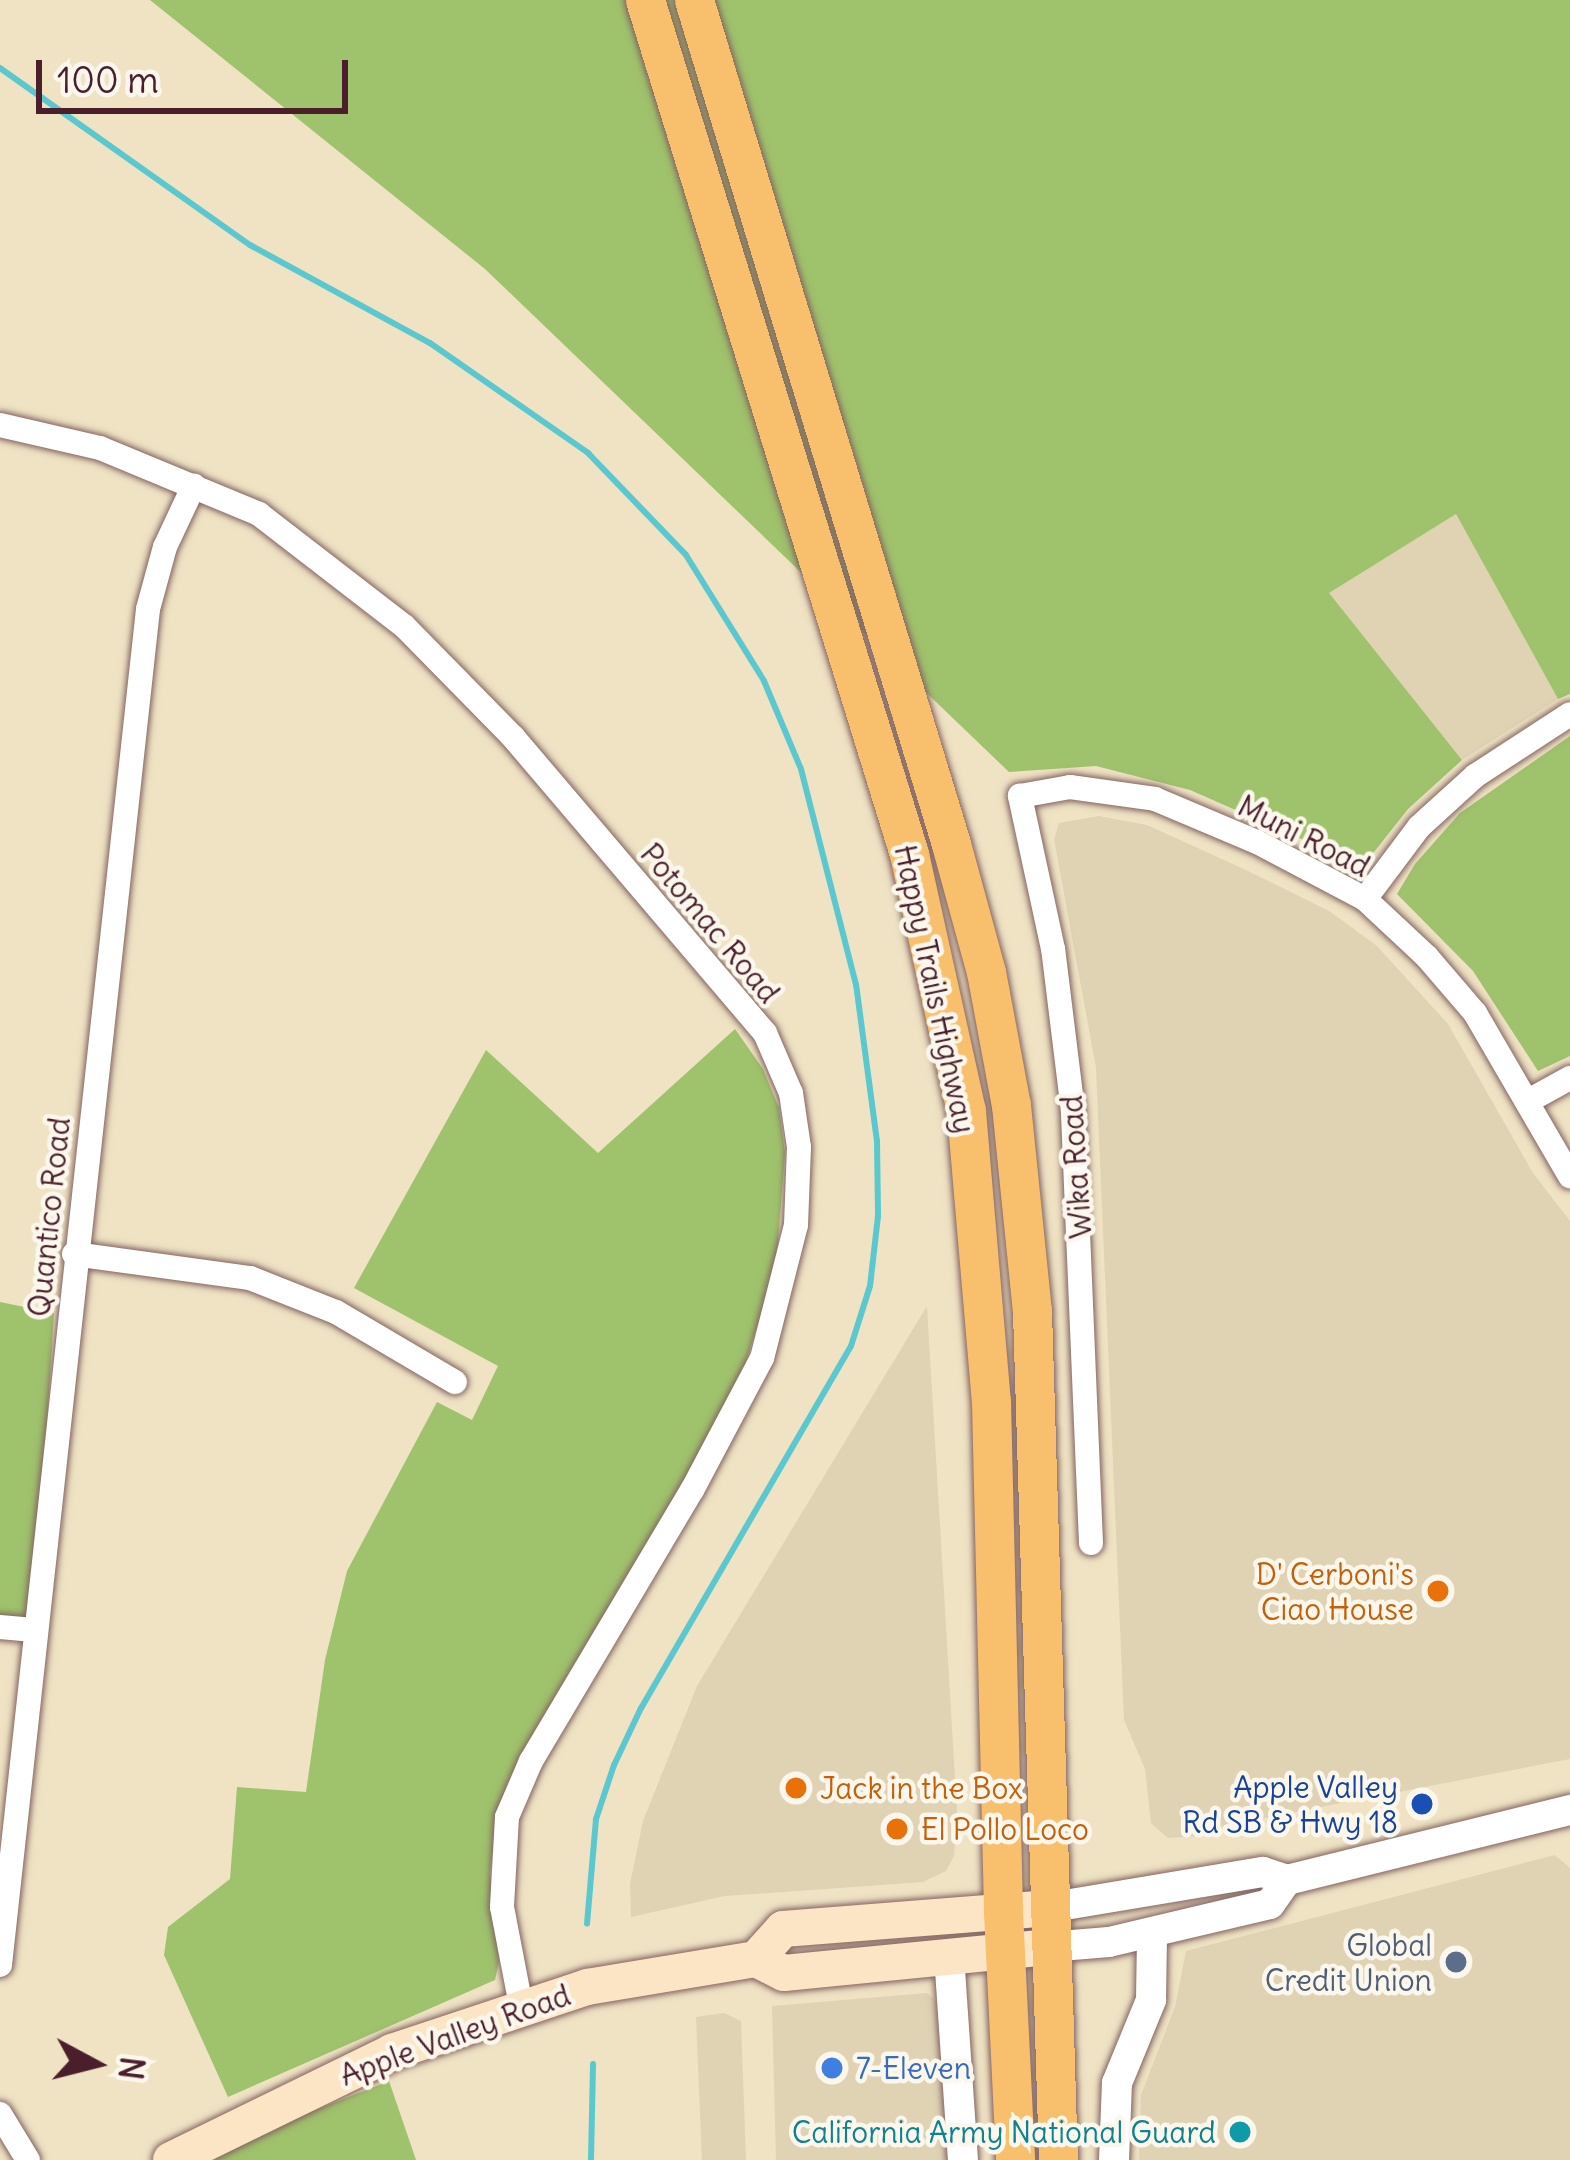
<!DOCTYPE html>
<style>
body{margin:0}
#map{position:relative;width:1570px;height:2160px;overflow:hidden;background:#efe3c4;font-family:Delius,sans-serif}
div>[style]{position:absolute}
.built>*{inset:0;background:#dfd3b4}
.green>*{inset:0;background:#9fc26c}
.stream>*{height:6px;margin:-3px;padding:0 3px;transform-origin:3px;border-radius:3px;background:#5ac8ce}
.roads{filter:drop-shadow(0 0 3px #846461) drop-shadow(0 0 3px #846461)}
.minor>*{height:24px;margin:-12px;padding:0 12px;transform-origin:12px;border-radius:12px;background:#fff}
.tertiary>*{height:30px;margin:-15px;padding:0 15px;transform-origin:15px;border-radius:15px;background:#fff}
.secondary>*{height:36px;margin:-18px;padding:0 18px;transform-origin:18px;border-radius:18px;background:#fce5c4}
.primary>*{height:39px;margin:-19.5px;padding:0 19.5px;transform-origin:19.5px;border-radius:19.5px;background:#f8bf6c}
.dots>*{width:33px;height:33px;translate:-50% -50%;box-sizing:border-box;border:6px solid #fbf7ec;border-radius:50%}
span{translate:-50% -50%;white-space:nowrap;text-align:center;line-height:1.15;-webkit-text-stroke:9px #fbf7ec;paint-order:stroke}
.street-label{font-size:30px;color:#4a1f2b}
.food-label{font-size:30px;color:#c56008}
.right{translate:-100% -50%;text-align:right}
.left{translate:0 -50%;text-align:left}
.transit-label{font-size:30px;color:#164399}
.service-label{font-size:30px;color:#4e5e75}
.shop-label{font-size:30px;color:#366cbe}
.culture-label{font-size:30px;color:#0d838f}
.north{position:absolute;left:36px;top:2004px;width:120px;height:120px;-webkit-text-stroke:9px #fbf7ec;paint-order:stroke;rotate:97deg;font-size:33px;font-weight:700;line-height:48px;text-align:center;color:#4a1f2b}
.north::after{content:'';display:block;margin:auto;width:42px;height:54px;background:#4a1f2b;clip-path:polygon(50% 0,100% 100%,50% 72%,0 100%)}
.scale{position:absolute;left:36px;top:60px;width:312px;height:54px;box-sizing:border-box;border:6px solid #4a1f2b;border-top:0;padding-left:15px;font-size:36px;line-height:42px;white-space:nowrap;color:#4a1f2b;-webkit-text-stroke:9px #fbf7ec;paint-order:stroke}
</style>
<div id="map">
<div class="built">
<i style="clip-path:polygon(1456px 514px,1558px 699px,1462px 760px,1328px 593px)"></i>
<i style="clip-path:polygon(1099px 816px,1147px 825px,1246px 870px,1329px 911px,1377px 946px,1448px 1024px,1533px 1173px,1570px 1221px,1570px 1759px,1207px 1829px,1200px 1836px,1168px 1838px,1151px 1823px,1145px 1769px,1124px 1720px,1096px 1068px,1054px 839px,1059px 823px)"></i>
<i style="clip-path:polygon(927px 1306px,957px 1812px,954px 1856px,946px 1871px,923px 1882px,725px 1896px,631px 1917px,630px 1884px,643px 1821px,697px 1686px)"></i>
<i style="clip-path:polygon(1555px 1855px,1570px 1868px,1570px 2160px,1139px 2160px,1141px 2095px,1175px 2007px,1186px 1951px)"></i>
<i style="clip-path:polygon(927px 1993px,942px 2007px,947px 2160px,776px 2160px,772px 2006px)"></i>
<i style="clip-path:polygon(724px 2013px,741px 2021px,746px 2160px,702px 2160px,696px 2017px)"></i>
</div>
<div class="green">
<i style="clip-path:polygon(150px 0,1570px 0,1570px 694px,1558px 699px,1456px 514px,1329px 593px,1462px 760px,1408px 809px,1363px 866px,1190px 790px,1096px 766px,1009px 772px,485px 269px)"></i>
<i style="clip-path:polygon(1570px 736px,1570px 1056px,1538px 1071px,1473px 971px,1397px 894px,1415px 864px,1460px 813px)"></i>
<i style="clip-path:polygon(735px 1029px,763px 1069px,779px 1108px,785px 1153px,776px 1267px,737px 1390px,518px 1759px,497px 1821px,490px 1873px,499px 1962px,495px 1980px,228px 2097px,164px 1955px,168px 1927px,230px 1879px,237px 1787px,306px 1792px,325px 1660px,347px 1571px,437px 1402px,472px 1420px,498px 1366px,354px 1288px,486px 1050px,598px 1153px)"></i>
<i style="clip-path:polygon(0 1302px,54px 1313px,34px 1630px,0 1627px)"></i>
<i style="clip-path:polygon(389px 2081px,416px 2160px,214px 2160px,285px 2122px)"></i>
</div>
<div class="stream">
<i style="left:0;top:68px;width:306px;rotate:35.3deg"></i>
<i style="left:250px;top:245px;width:205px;rotate:28.6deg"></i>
<i style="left:430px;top:343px;width:193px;rotate:34.8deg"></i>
<i style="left:588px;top:453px;width:141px;rotate:46.1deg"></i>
<i style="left:686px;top:555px;width:148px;rotate:58.2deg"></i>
<i style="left:764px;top:681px;width:95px;rotate:67.2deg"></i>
<i style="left:801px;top:769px;width:222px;rotate:75.7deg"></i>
<i style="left:856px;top:984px;width:158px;rotate:82.4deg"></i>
<i style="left:877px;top:1141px;width:75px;rotate:89.2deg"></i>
<i style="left:878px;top:1216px;width:70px;rotate:96.5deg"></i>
<i style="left:870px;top:1286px;width:63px;rotate:107.6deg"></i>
<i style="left:851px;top:1346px;width:419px;rotate:120.1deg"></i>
<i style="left:641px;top:1708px;width:63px;rotate:115.3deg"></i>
<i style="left:614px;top:1765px;width:57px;rotate:108.4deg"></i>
<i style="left:596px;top:1819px;width:105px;rotate:94.9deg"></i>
<i style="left:591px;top:2160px;width:96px;rotate:-88.8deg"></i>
</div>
<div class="roads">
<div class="minor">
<i style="left:0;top:425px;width:103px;rotate:13deg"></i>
<i style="left:100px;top:448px;width:172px;rotate:22.5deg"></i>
<i style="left:259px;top:514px;width:183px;rotate:37.7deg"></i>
<i style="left:404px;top:626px;width:156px;rotate:45.5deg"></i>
<i style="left:513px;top:737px;width:389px;rotate:49.6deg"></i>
<i style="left:765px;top:1033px;width:65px;rotate:66.6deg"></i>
<i style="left:791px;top:1093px;width:55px;rotate:81.6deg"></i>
<i style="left:799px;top:1147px;width:78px;rotate:92.2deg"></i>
<i style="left:796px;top:1225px;width:137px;rotate:104.3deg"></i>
<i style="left:762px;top:1358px;width:149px;rotate:117.9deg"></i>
<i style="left:692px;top:1490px;width:315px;rotate:120.7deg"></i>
<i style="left:531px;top:1761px;width:61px;rotate:113.2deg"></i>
<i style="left:507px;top:1817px;width:90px;rotate:93.2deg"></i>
<i style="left:502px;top:1907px;width:101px;rotate:79.1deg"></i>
<i style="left:1365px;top:899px;width:90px;rotate:-53.1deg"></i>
<i style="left:1419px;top:827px;width:76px;rotate:-42.3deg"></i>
<i style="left:1475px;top:776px;width:113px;rotate:-33.1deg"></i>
<i style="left:1530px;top:1100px;width:46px;rotate:-28.8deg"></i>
<i style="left:74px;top:1254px;width:178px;rotate:7.8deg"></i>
<i style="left:250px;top:1278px;width:92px;rotate:21.6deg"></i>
<i style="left:336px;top:1312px;width:138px;rotate:30.5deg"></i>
<i style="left:1091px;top:1543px;width:432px;rotate:-92.4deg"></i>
<i style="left:1073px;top:1111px;width:163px;rotate:-97deg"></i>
<i style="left:1053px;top:949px;width:157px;rotate:-102.2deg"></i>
<i style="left:1020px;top:796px;width:51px;rotate:-10.2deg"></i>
<i style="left:1070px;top:787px;width:86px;rotate:8deg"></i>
<i style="left:1155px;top:799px;width:111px;rotate:22.9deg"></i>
<i style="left:1257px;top:842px;width:122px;rotate:27.8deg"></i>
<i style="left:1365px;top:899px;width:85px;rotate:43.1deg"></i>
<i style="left:1427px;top:957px;width:74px;rotate:49.4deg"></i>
<i style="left:1475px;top:1013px;width:189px;rotate:59.8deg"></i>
<i style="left:0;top:1627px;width:34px;rotate:5deg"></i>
<i style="left:0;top:1965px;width:1364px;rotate:-83.77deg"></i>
<i style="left:148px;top:609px;width:64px;rotate:-74.7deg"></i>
<i style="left:165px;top:547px;width:68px;rotate:-64.9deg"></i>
<i style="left:0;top:2114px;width:54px;rotate:58.7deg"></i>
</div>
<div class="tertiary">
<i style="left:1047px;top:1908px;width:219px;rotate:-9.5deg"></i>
<i style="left:1263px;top:1872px;width:25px;rotate:18deg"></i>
<i style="left:1287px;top:1880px;width:292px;rotate:-13.9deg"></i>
<i style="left:1048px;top:1947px;width:61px;rotate:-4.7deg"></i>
<i style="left:1109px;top:1942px;width:165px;rotate:-13.3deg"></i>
<i style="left:1270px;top:1904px;width:29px;rotate:-55deg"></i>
<i style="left:949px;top:1955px;width:205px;rotate:86.1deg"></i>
<i style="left:1114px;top:2160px;width:77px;rotate:-87.8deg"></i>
<i style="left:1117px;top:2083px;width:90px;rotate:-67.7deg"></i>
<i style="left:1151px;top:2000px;width:67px;rotate:-89.1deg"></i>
</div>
<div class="secondary">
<i style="left:756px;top:1959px;width:40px;rotate:-48deg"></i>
<i style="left:783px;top:1929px;width:265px;rotate:-4.5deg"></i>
<i style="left:171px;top:2160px;width:246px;rotate:-26deg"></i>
<i style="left:392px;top:2052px;width:206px;rotate:-18.4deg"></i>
<i style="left:587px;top:1987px;width:171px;rotate:-9.4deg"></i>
<i style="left:756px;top:1959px;width:31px;rotate:27deg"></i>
<i style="left:784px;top:1973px;width:265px;rotate:-5.6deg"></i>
</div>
<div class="primary">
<i style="left:645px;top:0;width:894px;rotate:72.82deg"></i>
<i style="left:909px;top:854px;width:263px;rotate:77.5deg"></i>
<i style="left:966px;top:1111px;width:291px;rotate:85.1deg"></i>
<i style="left:991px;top:1401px;width:511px;rotate:88.65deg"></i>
<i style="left:1003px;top:1912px;width:248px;rotate:87.2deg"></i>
<i style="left:694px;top:0;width:882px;rotate:73.06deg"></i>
<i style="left:951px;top:844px;width:133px;rotate:74.7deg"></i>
<i style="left:986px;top:972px;width:135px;rotate:79.4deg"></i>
<i style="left:1011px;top:1105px;width:207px;rotate:84.2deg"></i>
<i style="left:1032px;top:1311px;width:849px;rotate:88.25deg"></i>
</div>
</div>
<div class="dots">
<i style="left:1438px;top:1591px;background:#e8710a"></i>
<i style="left:796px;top:1788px;background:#e8710a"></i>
<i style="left:1422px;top:1804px;background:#1a4fb4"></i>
<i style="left:897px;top:1829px;background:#e8710a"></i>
<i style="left:1456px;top:1962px;background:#5c6f8a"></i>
<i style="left:832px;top:2068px;background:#3f7fe0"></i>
<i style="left:1240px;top:2132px;background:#0f9aa8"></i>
</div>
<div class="street-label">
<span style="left:1304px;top:836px;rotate:27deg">Muni Road</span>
<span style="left:710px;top:923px;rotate:50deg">Potomac Road</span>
<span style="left:935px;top:989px;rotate:78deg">Happy Trails Highway</span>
<span style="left:1076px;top:1167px;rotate:-94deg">Wika Road</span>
<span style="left:49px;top:1217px;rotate:-84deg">Quantico Road</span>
<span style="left:455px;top:2035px;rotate:-20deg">Apple Valley Road</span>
</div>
<div class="food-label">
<span class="right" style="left:1414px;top:1591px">D' Cerboni's<br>Ciao House</span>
<span class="left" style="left:820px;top:1788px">Jack in the Box</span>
<span class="left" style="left:921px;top:1829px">El Pollo Loco</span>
</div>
<div class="transit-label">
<span class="right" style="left:1398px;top:1804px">Apple Valley<br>Rd SB &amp; Hwy 18</span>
</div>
<div class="service-label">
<span class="right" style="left:1432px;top:1962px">Global<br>Credit Union</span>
</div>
<div class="shop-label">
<span class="left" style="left:856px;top:2068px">7-Eleven</span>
</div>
<div class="culture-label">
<span class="right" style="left:1216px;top:2132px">California Army National Guard</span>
</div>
<div class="north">N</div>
<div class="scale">100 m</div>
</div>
